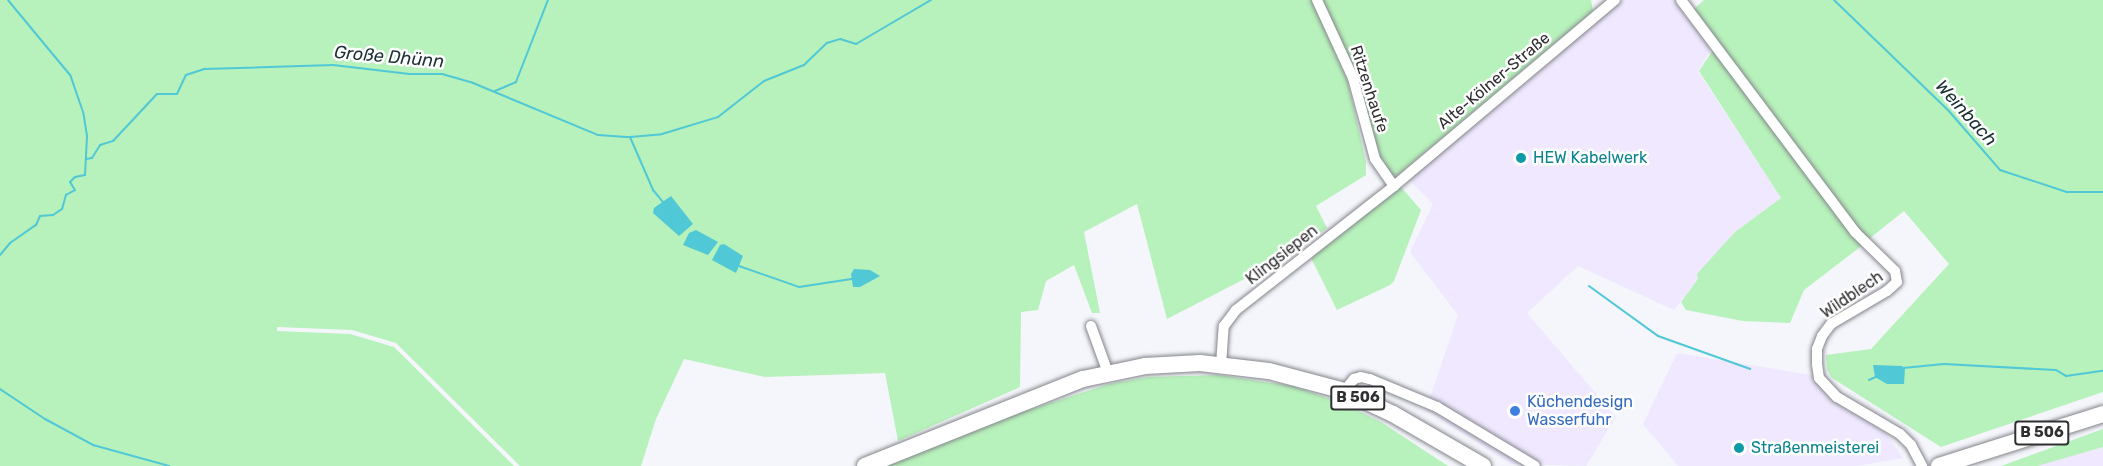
<!DOCTYPE html>
<meta charset="utf-8">
<style>
body{margin:0}
#map{position:relative;width:2103px;height:466px;overflow:hidden;background:#f4f6fc;font-family:Rubik,sans-serif}
div>[style]{position:absolute}
.industrial>*{inset:0;background:#efe8fe}
.green>*{inset:0;background:#b7f1bb}
.water>*{inset:0;background:#50c8d5}
.stream>*{height:2px;margin:-1px;padding:0 1px;transform-origin:1px;border-radius:1px;background:#50c8d5}
.roads{filter:drop-shadow(0 0 2px #83858a) drop-shadow(0 0 2px #83858a)}
.street>*{height:10px;margin:-5px;padding:0 5px;transform-origin:5px;border-radius:5px;background:#fff}
.primary>*{height:16px;margin:-8px;padding:0 8px;transform-origin:8px;border-radius:8px;background:#fff}
.dots>*{width:16px;height:16px;translate:-50% -50%;box-sizing:border-box;border:3px solid #fff;border-radius:50%}
span{translate:-50% -50%;white-space:nowrap;text-align:center;line-height:1.15;-webkit-text-stroke:5px #fff;paint-order:stroke}
.shield-label span{padding:2px 4px;background:#fff;border:2px solid;border-radius:4px;-webkit-text-stroke-width:0}
.shield-label{font-size:15px;color:#303033;font-weight:700}
.street-label{font-size:16px;color:#303033}
.culture-label{font-size:16px;color:#0d838f}
.left{translate:0 -50%;text-align:left}
.shop-label{font-size:16px;color:#366cbe}
.water-label{font-size:18px;color:#1c3133;font-style:italic}
</style>
<div id="map">
<div class="industrial">
<i style="clip-path:polygon(1619px 0,1678px 0,1711px 49px,1698px 71px,1781px 198px,1735px 232px,1674px 310px,1578px 266px,1527px 313px,1616px 417px,1586px 466px,1511px 464px,1426px 410px,1458px 315px,1410px 252px,1433px 204px,1403px 174px)"></i>
<i style="clip-path:polygon(1677px 353px,1812px 375px,1830px 398px,1886px 433px,1903px 458px,1857px 466px,1678px 466px,1643px 424px)"></i>
<i style="clip-path:polygon(2103px 447px,2103px 466px,2035px 466px)"></i>
</div>
<div class="green">
<i style="clip-path:polygon(0 0,1312px 0,1348px 82px,1366px 162px,1366px 175px,1316px 206px,1327px 228px,1287px 257px,1167px 319px,1137px 204px,1084px 232px,1100px 313px,1092px 313px,1074px 265px,1046px 281px,1038px 310px,1021px 312px,1020px 387px,898px 441px,885px 373px,765px 377px,684px 359px,656px 419px,641px 466px,520px 466px,396px 343px,352px 330px,277px 327px,277px 331px,350px 334px,394px 347px,514px 466px,0 466px)"></i>
<i style="clip-path:polygon(1322px 0,1591px 0,1593px 11px,1398px 175px,1390px 176px,1379px 157px,1355px 77px)"></i>
<i style="clip-path:polygon(1704px 0,2103px 0,2103px 392px,1941px 447px,1832px 378px,1827px 370px,1826px 355px,1871px 349px,1949px 264px,1904px 211px,1869px 239px,1853px 223px,1692px 11px)"></i>
<i style="clip-path:polygon(1713px 50px,1864px 244px,1804px 290px,1790px 323px,1743px 321px,1686px 310px,1681px 302px,1698px 279px,1697px 274px,1735px 232px,1781px 198px,1699px 71px)"></i>
<i style="clip-path:polygon(1401px 187px,1421px 210px,1394px 281px,1390px 285px,1337px 310px,1311px 258px)"></i>
<i style="clip-path:polygon(1219px 375px,1293px 386px,1342px 403px,1381px 422px,1448px 466px,886px 466px,1004px 418px,1109px 384px,1148px 377px)"></i>
<i style="clip-path:polygon(2103px 429px,2103px 447px,2037px 466px,2001px 466px)"></i>
</div>
<div class="water">
<i style="clip-path:polygon(671px 196px,693px 224px,679px 236px,653px 213px,654px 208px)"></i>
<i style="clip-path:polygon(696px 230px,718px 242px,708px 255px,683px 245px,689px 233px)"></i>
<i style="clip-path:polygon(724px 244px,743px 256px,736px 273px,712px 260px,720px 245px)"></i>
<i style="clip-path:polygon(854px 269px,870px 270px,880px 276px,860px 287px,853px 287px,851px 274px)"></i>
<i style="clip-path:polygon(1873px 365px,1902px 366px,1905px 368px,1904px 384px,1887px 384px,1875px 377px)"></i>
</div>
<div class="stream">
<i style="left:1834px;top:0;width:158px;rotate:44deg"></i>
<i style="left:1948px;top:110px;width:79px;rotate:49.1deg"></i>
<i style="left:2000px;top:170px;width:71px;rotate:18.2deg"></i>
<i style="left:2067px;top:192px;width:36px"></i>
<i style="left:495px;top:91px;width:23px;rotate:-23deg"></i>
<i style="left:516px;top:82px;width:88px;rotate:-68.7deg"></i>
<i style="left:630px;top:137px;width:58px;rotate:66.5deg"></i>
<i style="left:653px;top:190px;width:17px;rotate:50deg"></i>
<i style="left:86px;top:159px;width:6px;rotate:-9deg"></i>
<i style="left:92px;top:158px;width:15px;rotate:-58deg"></i>
<i style="left:100px;top:145px;width:14px;rotate:-17deg"></i>
<i style="left:113px;top:141px;width:64px;rotate:-46.9deg"></i>
<i style="left:157px;top:94px;width:20px"></i>
<i style="left:177px;top:94px;width:21px;rotate:-65deg"></i>
<i style="left:186px;top:75px;width:20px;rotate:-18deg"></i>
<i style="left:205px;top:69px;width:128px;rotate:-1.8deg"></i>
<i style="left:333px;top:65px;width:77px;rotate:6.8deg"></i>
<i style="left:409px;top:74px;width:33px"></i>
<i style="left:442px;top:74px;width:32px;rotate:16deg"></i>
<i style="left:473px;top:83px;width:135px;rotate:22.6deg"></i>
<i style="left:598px;top:135px;width:32px;rotate:4deg"></i>
<i style="left:630px;top:137px;width:32px;rotate:-5deg"></i>
<i style="left:662px;top:134px;width:59px;rotate:-16.9deg"></i>
<i style="left:718px;top:117px;width:58px;rotate:-38deg"></i>
<i style="left:764px;top:81px;width:43px;rotate:-21.8deg"></i>
<i style="left:804px;top:65px;width:32px;rotate:-44deg"></i>
<i style="left:827px;top:43px;width:14px;rotate:-17deg"></i>
<i style="left:840px;top:39px;width:17px;rotate:17deg"></i>
<i style="left:856px;top:44px;width:87px;rotate:-30.4deg"></i>
<i style="left:0;top:255px;width:16px;rotate:-50deg"></i>
<i style="left:10px;top:243px;width:32px;rotate:-35deg"></i>
<i style="left:36px;top:225px;width:10px;rotate:-66deg"></i>
<i style="left:40px;top:216px;width:13px;rotate:-4deg"></i>
<i style="left:53px;top:215px;width:11px;rotate:-34deg"></i>
<i style="left:62px;top:209px;width:15px;rotate:-74deg"></i>
<i style="left:66px;top:195px;width:10px;rotate:-29deg"></i>
<i style="left:75px;top:190px;width:9px;rotate:-122deg"></i>
<i style="left:70px;top:182px;width:7px;rotate:-45deg"></i>
<i style="left:75px;top:177px;width:10px;rotate:-11deg"></i>
<i style="left:85px;top:175px;width:39px;rotate:-87deg"></i>
<i style="left:87px;top:136px;width:24px;rotate:-99deg"></i>
<i style="left:83px;top:112px;width:39px;rotate:-109deg"></i>
<i style="left:70px;top:75px;width:97px;rotate:-129.6deg"></i>
<i style="left:739px;top:266px;width:64px;rotate:19.3deg"></i>
<i style="left:799px;top:287px;width:53px;rotate:-8.7deg"></i>
<i style="left:1589px;top:286px;width:85px;rotate:35.9deg"></i>
<i style="left:1658px;top:336px;width:98px;rotate:19.7deg"></i>
<i style="left:1903px;top:368px;width:41px;rotate:-5.6deg"></i>
<i style="left:1944px;top:364px;width:112px;rotate:3.1deg"></i>
<i style="left:2056px;top:370px;width:12px;rotate:31deg"></i>
<i style="left:2066px;top:376px;width:37px;rotate:-8deg"></i>
<i style="left:1869px;top:380px;width:10px;rotate:-24deg"></i>
<i style="left:0;top:389px;width:54px;rotate:33.7deg"></i>
<i style="left:45px;top:419px;width:55px;rotate:28.4deg"></i>
<i style="left:93px;top:445px;width:79px;rotate:15.4deg"></i>
</div>
<div class="roads">
<div class="street">
<i style="left:1317px;top:0;width:86px;rotate:65.2deg"></i>
<i style="left:1353px;top:78px;width:84px;rotate:74.8deg"></i>
<i style="left:1375px;top:159px;width:33px;rotate:55deg"></i>
<i style="left:1681px;top:0;width:290px;rotate:53.1deg"></i>
<i style="left:1855px;top:232px;width:56px;rotate:44.3deg"></i>
<i style="left:1895px;top:271px;width:11px;rotate:80deg"></i>
<i style="left:1897px;top:282px;width:13px;rotate:138deg"></i>
<i style="left:1887px;top:291px;width:65px;rotate:149.5deg"></i>
<i style="left:1831px;top:324px;width:15px;rotate:127deg"></i>
<i style="left:1822px;top:336px;width:14px;rotate:111deg"></i>
<i style="left:1817px;top:349px;width:15px;rotate:90deg"></i>
<i style="left:1817px;top:364px;width:14px;rotate:82deg"></i>
<i style="left:1819px;top:378px;width:26px;rotate:47deg"></i>
<i style="left:1837px;top:397px;width:73px;rotate:30.4deg"></i>
<i style="left:1900px;top:434px;width:16px;rotate:45deg"></i>
<i style="left:1911px;top:445px;width:24px;rotate:62deg"></i>
<i style="left:1091px;top:326px;width:50px;rotate:70.1deg"></i>
<i style="left:1221px;top:365px;width:39px;rotate:-86deg"></i>
<i style="left:1224px;top:326px;width:20px;rotate:-53deg"></i>
<i style="left:1236px;top:310px;width:201px;rotate:-38.1deg"></i>
<i style="left:1394px;top:186px;width:289px;rotate:-40.1deg"></i>
<i style="left:1344px;top:391px;width:16px;rotate:-50deg"></i>
<i style="left:1354px;top:379px;width:7px;rotate:-16deg"></i>
<i style="left:1361px;top:377px;width:9px;rotate:13deg"></i>
<i style="left:1370px;top:379px;width:73px;rotate:22.7deg"></i>
<i style="left:1437px;top:407px;width:114px;rotate:31deg"></i>
</div>
<div class="primary">
<i style="left:865px;top:466px;width:235px;rotate:-21.8deg"></i>
<i style="left:1083px;top:379px;width:63px;rotate:-11.8deg"></i>
<i style="left:1145px;top:366px;width:55px;rotate:-3.1deg"></i>
<i style="left:1200px;top:363px;width:69px;rotate:6.6deg"></i>
<i style="left:1269px;top:371px;width:78px;rotate:14.9deg"></i>
<i style="left:1344px;top:391px;width:54px;rotate:25.1deg"></i>
<i style="left:1393px;top:414px;width:104px;rotate:30deg"></i>
<i style="left:1939px;top:466px;width:172px;rotate:-17.6deg"></i>
</div>
</div>
<div class="dots">
<i style="left:1521px;top:158px;background:#0f9aa8"></i>
<i style="left:1515px;top:411px;background:#3f7fe0"></i>
<i style="left:1739px;top:448px;background:#0f9aa8"></i>
</div>
<div class="shield-label">
<span style="left:1358px;top:398px">B 506</span>
<span style="left:2042px;top:433px">B 506</span>
</div>
<div class="street-label">
<span style="left:1494px;top:81px;rotate:-40deg">Alte-Kölner-Straße</span>
<span style="left:1369px;top:89px;rotate:72deg">Ritzenhaufe</span>
<span style="left:1282px;top:255px;rotate:-38deg">Klingsiepen</span>
<span style="left:1852px;top:295px;rotate:-34deg">Wildblech</span>
</div>
<div class="culture-label">
<span class="left" style="left:1533px;top:158px">HEW Kabelwerk</span>
<span class="left" style="left:1751px;top:448px">Straßenmeisterei</span>
</div>
<div class="shop-label">
<span class="left" style="left:1527px;top:411px">Küchendesign<br>Wasserfuhr</span>
</div>
<div class="water-label">
<span style="left:389px;top:57px;rotate:5deg">Große Dhünn</span>
<span style="left:1966px;top:113px;rotate:48deg">Weinbach</span>
</div>
</div>
